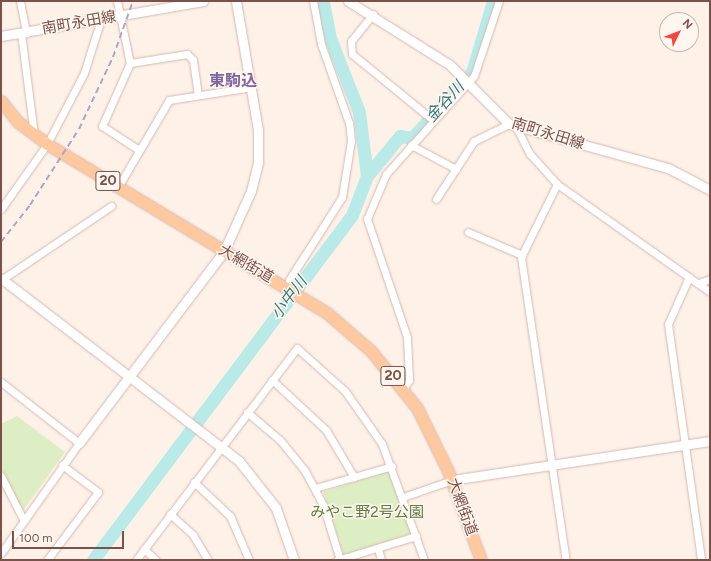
<!DOCTYPE html>
<meta charset="utf-8">
<style>
body{margin:0}
#map{position:relative;width:711px;height:561px;overflow:hidden;background:#fef1e8;font-family:Figtree,"Noto Sans JP",sans-serif}
div>[style]{position:absolute}
.green>*{inset:0;background:#ddedc4}
.river>*{height:13px;margin:-6.5px;padding:0 6.5px;transform-origin:6.5px;border-radius:6.5px;background:#baeae7}
.roads{filter:drop-shadow(0 0 1px #d4b8af) drop-shadow(0 0 1px #d4b8af)}
.minor>*{height:7px;margin:-3.5px;padding:0 3.5px;transform-origin:3.5px;border-radius:3.5px;background:#fff}
.tertiary>*{height:9px;margin:-4.5px;padding:0 4.5px;transform-origin:4.5px;border-radius:4.5px;background:#fff}
.primary>*{height:11px;margin:-5.5px;padding:0 5.5px;transform-origin:5.5px;border-radius:5.5px;background:#ffc89e}
.rail>*{height:2px;margin-top:-1px;transform-origin:0;background:repeating-linear-gradient(90deg,#b1a4ca 0 6px,transparent 0 10px)}
span{translate:-50% -50%;white-space:nowrap;text-align:center;line-height:1.15;-webkit-text-stroke:3px #fff6f0;paint-order:stroke}
.shield-label span{padding:1px 3px;background:#fff6f0;border:1px solid;border-radius:3px;-webkit-text-stroke-width:0}
.shield-label{font-size:14px;color:#7b5149;font-weight:700}
.street-label{font-size:15px;color:#7b5149}
.park-label{font-size:15px;color:#5c7b3d}
.neighbourhood-label{font-size:16px;color:#7f659e;font-weight:700}
.water-label{font-size:16px;color:#387977;font-style:italic}
.frame{position:absolute;inset:0;border:2px solid #7b5149;pointer-events:none}
.north{position:absolute;left:659px;top:12px;width:40px;height:40px;box-sizing:border-box;background:#fff6f0;border:1px solid #cab4ad;border-radius:50%;rotate:47deg;font-size:11px;font-weight:700;line-height:16px;text-align:center;color:#7b5149}
.north::after{content:'';display:block;margin:auto;width:14px;height:18px;background:#f04944;clip-path:polygon(50% 0,100% 100%,50% 72%,0 100%)}
.scale{position:absolute;left:12px;top:531px;width:112px;height:18px;box-sizing:border-box;border:2px solid #7b5149;border-top:0;padding-left:5px;font-size:12px;line-height:14px;white-space:nowrap;color:#7b5149;-webkit-text-stroke:3px #fff6f0;paint-order:stroke}
</style>
<div id="map">
<div class="green">
<i style="clip-path:polygon(17px 416px,65px 452px,22px 512px,1px 468px,1px 424px)"></i>
<i style="clip-path:polygon(391px 470px,412px 533px,344px 556px,323px 492px)"></i>
</div>
<div class="river">
<i style="left:367px;top:176px;width:52px;rotate:-50.5deg"></i>
<i style="left:400px;top:136px;width:12px;rotate:9deg"></i>
<i style="left:412px;top:138px;width:89px;rotate:-47.7deg"></i>
<i style="left:472px;top:72px;width:74px;rotate:-73.5deg"></i>
<i style="left:93px;top:560px;width:431px;rotate:-53.1deg"></i>
<i style="left:352px;top:215px;width:42px;rotate:-69deg"></i>
<i style="left:367px;top:176px;width:64px;rotate:-97.1deg"></i>
<i style="left:359px;top:112px;width:79px;rotate:-111.4deg"></i>
<i style="left:330px;top:38px;width:38px;rotate:-101deg"></i>
</div>
<div class="roads">
<div class="minor">
<i style="left:20px;top:1px;width:33px;rotate:79deg"></i>
<i style="left:117px;top:1px;width:63px;rotate:78.2deg"></i>
<i style="left:373px;top:14px;width:35px;rotate:129deg"></i>
<i style="left:351px;top:41px;width:13px;rotate:86deg"></i>
<i style="left:352px;top:54px;width:104px;rotate:39.2deg"></i>
<i style="left:21px;top:33px;width:103px;rotate:82.7deg"></i>
<i style="left:515px;top:125px;width:33px;rotate:63deg"></i>
<i style="left:530px;top:154px;width:40px;rotate:48deg"></i>
<i style="left:557px;top:184px;width:187px;rotate:35.2deg"></i>
<i style="left:411px;top:145px;width:51px;rotate:28.1deg"></i>
<i style="left:139px;top:150px;width:44px;rotate:-147deg"></i>
<i style="left:102px;top:126px;width:69px;rotate:-66deg"></i>
<i style="left:130px;top:63px;width:58px;rotate:-9deg"></i>
<i style="left:187px;top:54px;width:8px;rotate:45deg"></i>
<i style="left:193px;top:60px;width:35px;rotate:82deg"></i>
<i style="left:557px;top:184px;width:81px;rotate:116.3deg"></i>
<i style="left:521px;top:257px;width:306px;rotate:81.6deg"></i>
<i style="left:118px;top:187px;width:101px;rotate:-59.6deg"></i>
<i style="left:169px;top:100px;width:84px;rotate:-8.9deg"></i>
<i style="left:436px;top:199px;width:69px;rotate:-56.8deg"></i>
<i style="left:474px;top:141px;width:39px;rotate:-26deg"></i>
<i style="left:1px;top:209px;width:80px;rotate:-54.7deg"></i>
<i style="left:47px;top:144px;width:80px;rotate:-62.5deg"></i>
<i style="left:84px;top:73px;width:57px;rotate:-72.5deg"></i>
<i style="left:468px;top:232px;width:59px;rotate:23.1deg"></i>
<i style="left:689px;top:277px;width:51px;rotate:114.1deg"></i>
<i style="left:668px;top:324px;width:238px;rotate:82deg"></i>
<i style="left:1px;top:280px;width:133px;rotate:-33.9deg"></i>
<i style="left:289px;top:280px;width:98px;rotate:-57.4deg"></i>
<i style="left:342px;top:197px;width:57px;rotate:-80.9deg"></i>
<i style="left:351px;top:141px;width:18px;rotate:-96deg"></i>
<i style="left:349px;top:123px;width:84px;rotate:-109.5deg"></i>
<i style="left:321px;top:44px;width:44px;rotate:-100.5deg"></i>
<i style="left:699px;top:283px;width:12px;rotate:-20deg"></i>
<i style="left:272px;top:380px;width:74px;rotate:42.8deg"></i>
<i style="left:326px;top:430px;width:55px;rotate:59.2deg"></i>
<i style="left:1px;top:382px;width:99px;rotate:38deg"></i>
<i style="left:79px;top:443px;width:135px;rotate:125.3deg"></i>
<i style="left:404px;top:388px;width:9px;rotate:-58deg"></i>
<i style="left:409px;top:380px;width:43px;rotate:-92.7deg"></i>
<i style="left:407px;top:337px;width:125px;rotate:-108.7deg"></i>
<i style="left:367px;top:219px;width:49px;rotate:-67.1deg"></i>
<i style="left:386px;top:174px;width:132px;rotate:-48.1deg"></i>
<i style="left:474px;top:76px;width:79px;rotate:-71.6deg"></i>
<i style="left:247px;top:412px;width:43px;rotate:40.3deg"></i>
<i style="left:280px;top:440px;width:40px;rotate:51deg"></i>
<i style="left:305px;top:471px;width:38px;rotate:62deg"></i>
<i style="left:323px;top:505px;width:58px;rotate:72.8deg"></i>
<i style="left:1px;top:476px;width:48px;rotate:62.9deg"></i>
<i style="left:194px;top:482px;width:50px;rotate:43.4deg"></i>
<i style="left:230px;top:516px;width:48px;rotate:66.6deg"></i>
<i style="left:315px;top:488px;width:80px;rotate:-15.9deg"></i>
<i style="left:403px;top:497px;width:52px;rotate:-19.1deg"></i>
<i style="left:170px;top:514px;width:31px;rotate:42deg"></i>
<i style="left:193px;top:535px;width:29px;rotate:59deg"></i>
<i style="left:378px;top:548px;width:12px;rotate:76deg"></i>
<i style="left:144px;top:549px;width:16px;rotate:43deg"></i>
<i style="left:47px;top:560px;width:85px;rotate:-53.1deg"></i>
<i style="left:98px;top:492px;width:45px;rotate:-143.1deg"></i>
<i style="left:136px;top:560px;width:266px;rotate:-52.8deg"></i>
<i style="left:297px;top:348px;width:64px;rotate:41.9deg"></i>
<i style="left:345px;top:391px;width:65px;rotate:55.1deg"></i>
<i style="left:382px;top:444px;width:123px;rotate:70.1deg"></i>
<i style="left:337px;top:560px;width:83px;rotate:-16.9deg"></i>
</div>
<div class="tertiary">
<i style="left:348px;top:1px;width:120px;rotate:32.1deg"></i>
<i style="left:450px;top:65px;width:83px;rotate:45deg"></i>
<i style="left:509px;top:124px;width:165px;rotate:15.5deg"></i>
<i style="left:668px;top:168px;width:47px;rotate:27.6deg"></i>
<i style="left:1px;top:36px;width:205px;rotate:-9.8deg"></i>
<i style="left:2px;top:279px;width:299px;rotate:37.5deg"></i>
<i style="left:239px;top:461px;width:60px;rotate:51.8deg"></i>
<i style="left:276px;top:508px;width:55px;rotate:70.9deg"></i>
<i style="left:79px;top:443px;width:241px;rotate:-52.9deg"></i>
<i style="left:224px;top:251px;width:66px;rotate:-65.8deg"></i>
<i style="left:251px;top:191px;width:30px;rotate:-76deg"></i>
<i style="left:258px;top:162px;width:32px;rotate:-90deg"></i>
<i style="left:258px;top:130px;width:131px;rotate:-99.7deg"></i>
<i style="left:452px;top:480px;width:261px;rotate:-8.6deg"></i>
</div>
<div class="primary">
<i style="left:1px;top:101px;width:27px;rotate:51deg"></i>
<i style="left:18px;top:122px;width:36px;rotate:37deg"></i>
<i style="left:47px;top:144px;width:327px;rotate:31.1deg"></i>
<i style="left:327px;top:313px;width:58px;rotate:40.8deg"></i>
<i style="left:371px;top:351px;width:73px;rotate:51.1deg"></i>
<i style="left:417px;top:408px;width:70px;rotate:63.8deg"></i>
<i style="left:448px;top:471px;width:95px;rotate:69.7deg"></i>
</div>
</div>
<div class="rail">
<i style="left:1px;top:242px;width:47px;rotate:-51.9deg"></i>
<i style="left:30px;top:205px;width:90px;rotate:-57.2deg"></i>
<i style="left:79px;top:129px;width:80px;rotate:-64.7deg"></i>
<i style="left:113px;top:57px;width:59px;rotate:-70.3deg"></i>
</div>
<div class="shield-label">
<span style="left:108px;top:181px">20</span>
<span style="left:393px;top:376px">20</span>
</div>
<div class="street-label">
<span style="left:79px;top:23px;rotate:-10deg">南町永田線</span>
<span style="left:548px;top:134px;rotate:17deg">南町永田線</span>
<span style="left:246px;top:264px;rotate:30deg">大網街道</span>
<span style="left:462px;top:507px;rotate:70deg">大網街道</span>
</div>
<div class="park-label">
<span style="left:367px;top:513px">みやこ野2号公園</span>
</div>
<div class="neighbourhood-label">
<span style="left:233px;top:81px">東駒込</span>
</div>
<div class="water-label">
<span style="left:445px;top:102px;rotate:-48deg">金谷川</span>
<span style="left:289px;top:298px;rotate:-53deg">小中川</span>
</div>
<div class="frame"></div>
<div class="north">N</div>
<div class="scale">100 m</div>
</div>
